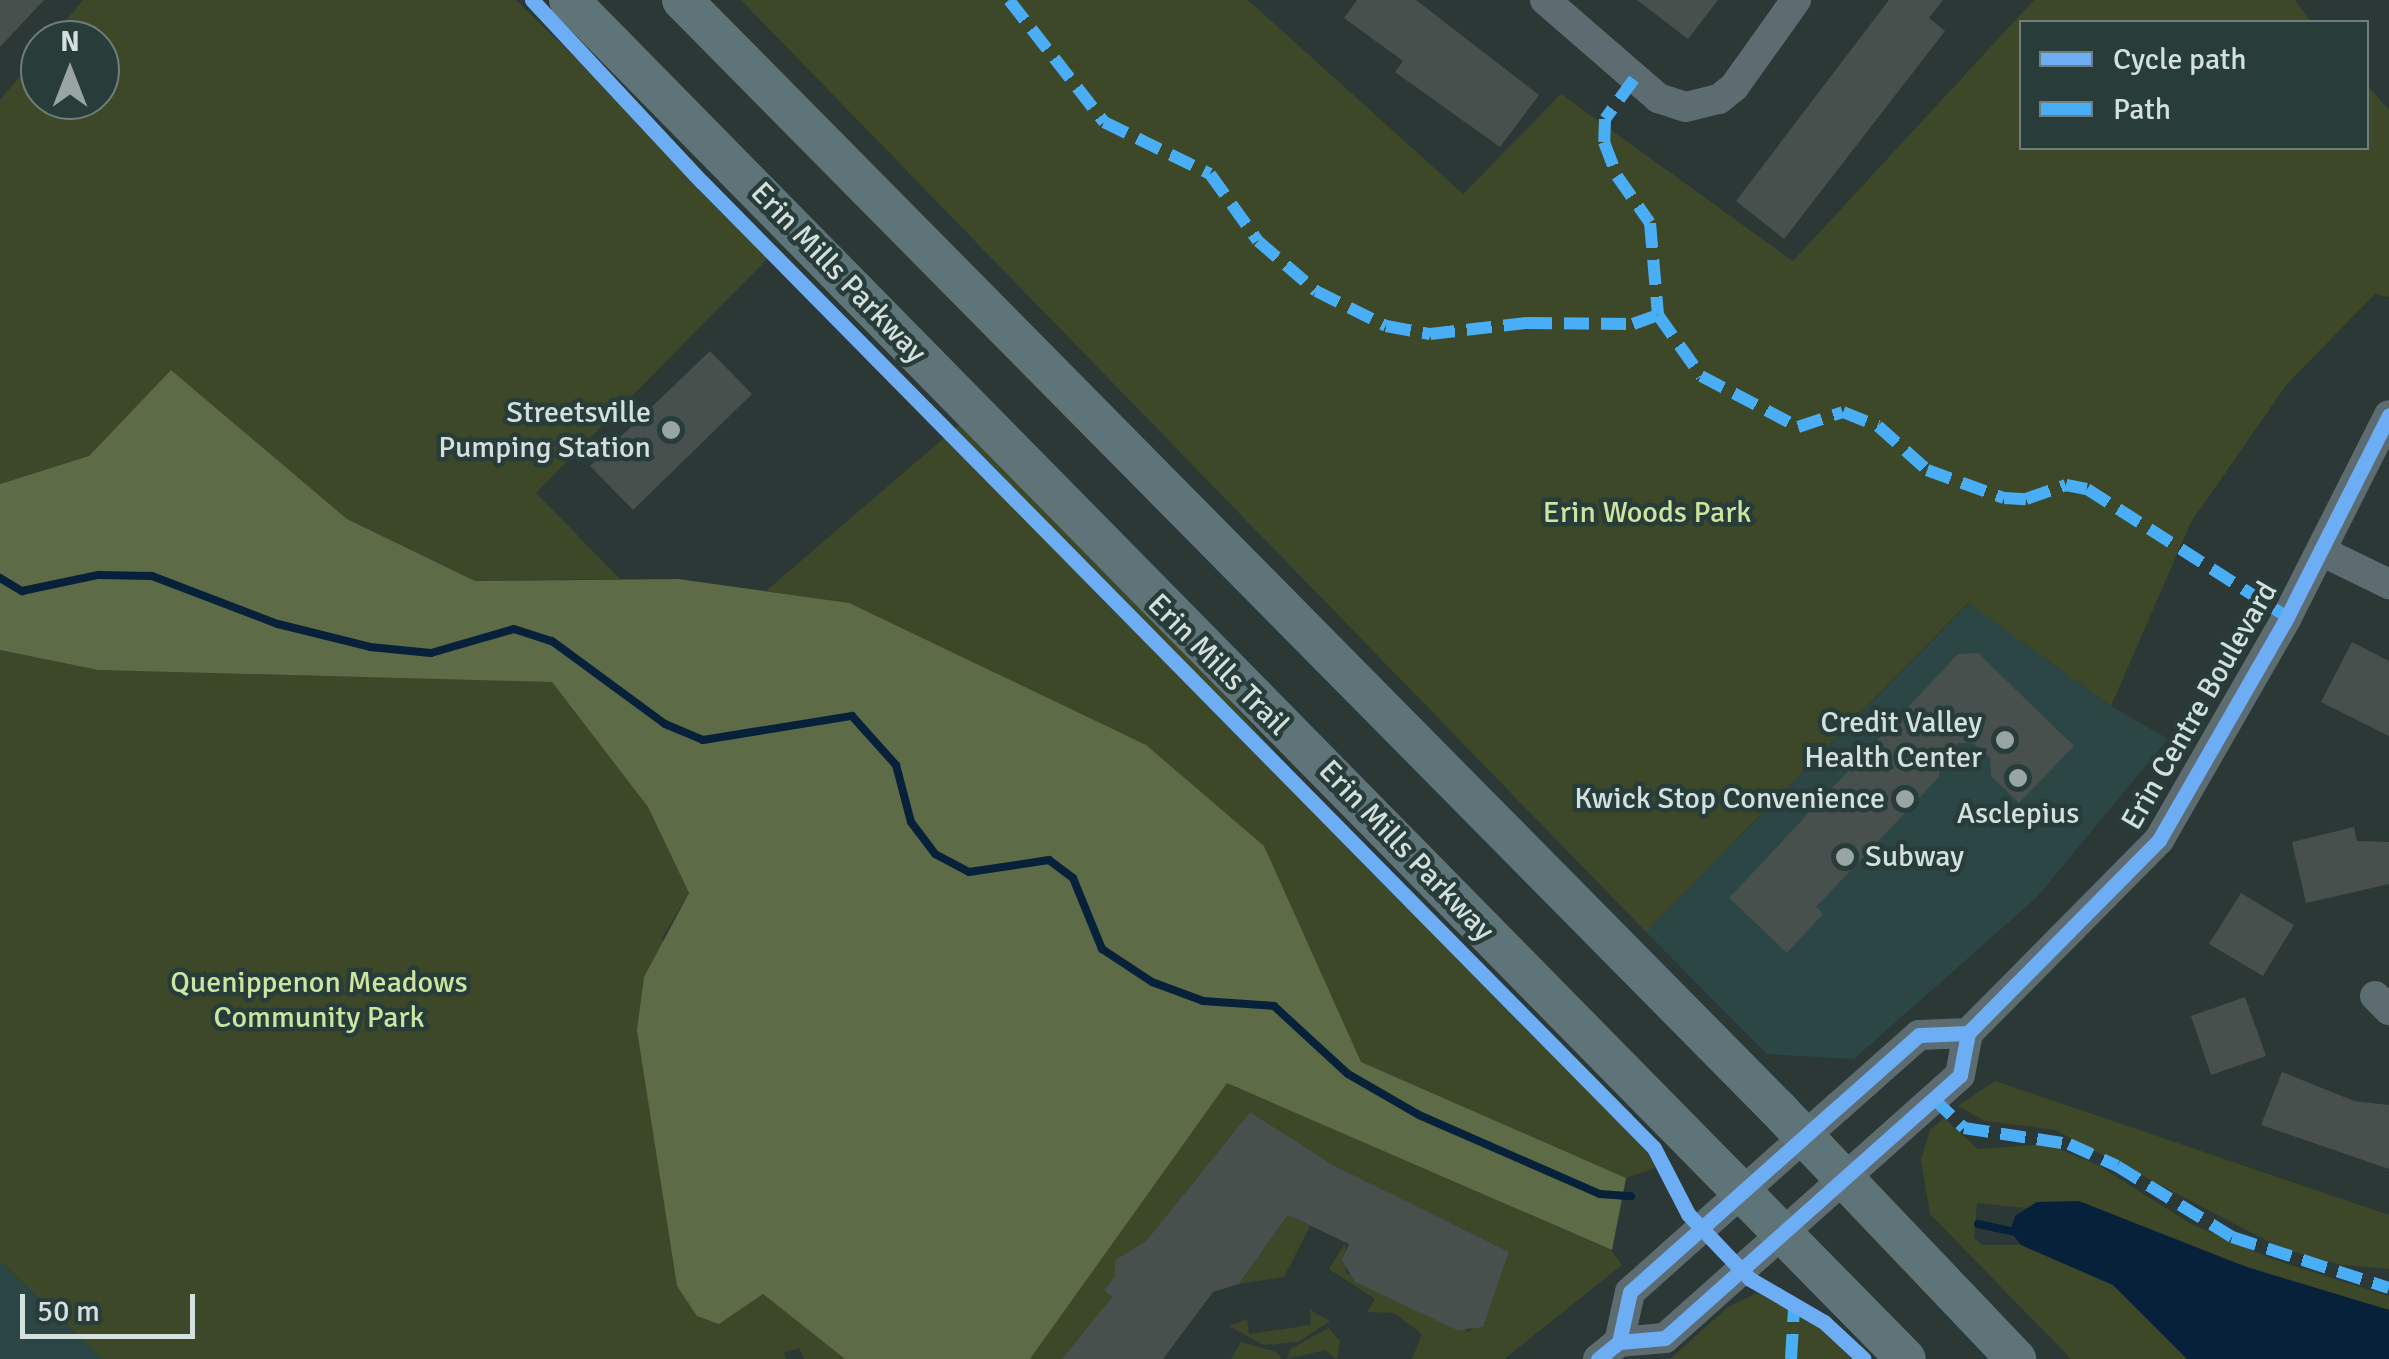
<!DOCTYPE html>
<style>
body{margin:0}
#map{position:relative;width:2389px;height:1359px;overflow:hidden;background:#2c3836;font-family:Signika,sans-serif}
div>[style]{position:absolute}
.built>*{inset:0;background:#2b4644}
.green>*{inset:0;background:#3d4828}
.forest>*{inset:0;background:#5d6b47}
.water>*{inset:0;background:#08213b}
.stream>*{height:8px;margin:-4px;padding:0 4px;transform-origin:4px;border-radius:4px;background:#08213b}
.building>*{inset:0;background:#47504d}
.minor>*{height:30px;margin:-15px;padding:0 15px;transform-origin:15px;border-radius:15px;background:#5c6c70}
.major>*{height:40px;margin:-20px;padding:0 20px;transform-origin:20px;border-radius:20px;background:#5f7479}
.quiet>*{height:12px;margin-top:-6px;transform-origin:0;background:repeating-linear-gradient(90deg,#49aef6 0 25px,transparent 0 37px)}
.cycleway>*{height:15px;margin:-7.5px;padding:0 7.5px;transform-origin:7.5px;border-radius:7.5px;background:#6dadf4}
.dots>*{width:28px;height:28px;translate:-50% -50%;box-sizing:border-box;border:5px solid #283c3a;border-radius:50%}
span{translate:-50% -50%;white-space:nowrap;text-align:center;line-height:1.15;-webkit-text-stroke:9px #283c3a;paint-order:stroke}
.street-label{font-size:30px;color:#d4e0de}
.poi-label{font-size:30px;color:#d4e0de}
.right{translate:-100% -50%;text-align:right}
.left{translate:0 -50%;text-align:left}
.park-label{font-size:30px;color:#cde5a0}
.legend{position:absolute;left:2019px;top:20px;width:350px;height:130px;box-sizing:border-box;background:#283c3a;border:2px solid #6d7e7c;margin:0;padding:12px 18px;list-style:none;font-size:30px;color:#d4e0de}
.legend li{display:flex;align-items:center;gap:20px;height:50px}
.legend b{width:50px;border:2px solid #6d7e7c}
.north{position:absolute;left:20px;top:20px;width:100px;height:100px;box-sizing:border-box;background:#283c3a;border:2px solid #6d7e7c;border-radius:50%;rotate:0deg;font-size:28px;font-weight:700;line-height:40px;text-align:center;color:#d4e0de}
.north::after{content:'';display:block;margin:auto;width:35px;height:45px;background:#99a5a3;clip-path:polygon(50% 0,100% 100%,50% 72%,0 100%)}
.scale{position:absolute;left:20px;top:1294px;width:175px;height:45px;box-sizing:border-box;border:5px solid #d4e0de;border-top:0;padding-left:12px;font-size:30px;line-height:35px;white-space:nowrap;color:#d4e0de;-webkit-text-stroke:8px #283c3a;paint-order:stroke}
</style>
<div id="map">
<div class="built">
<i style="clip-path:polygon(1969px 603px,2111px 706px,2168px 739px,2037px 897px,1854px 1059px,1767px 1054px,1646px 932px)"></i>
<i style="clip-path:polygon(0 1261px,103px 1358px,103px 1359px,0 1359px)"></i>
</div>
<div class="green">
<i style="clip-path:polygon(83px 0,516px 0,774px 252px,536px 493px,620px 579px,475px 581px,347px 519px,171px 370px,89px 456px,0 484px,0 100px,40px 52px,40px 100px,100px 100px,100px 40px,50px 40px)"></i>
<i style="clip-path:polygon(741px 0,1248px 0,1463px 194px,1561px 94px,1793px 261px,2034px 0,2295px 0,2311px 22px,2022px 22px,2022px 148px,2366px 148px,2367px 85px,2389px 110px,2389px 297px,2375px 294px,2287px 384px,2191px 522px,2111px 706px,1968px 603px,1646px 932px)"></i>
<i style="clip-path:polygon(959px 425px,1221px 691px,1437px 936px,1644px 1146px,1655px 1168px,1626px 1178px,1360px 1062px,1264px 846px,827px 600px,766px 591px)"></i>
<i style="clip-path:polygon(0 650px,98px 670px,552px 682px,648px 807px,689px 893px,662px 938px,763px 1294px,845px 1359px,804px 1359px,799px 1348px,784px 1353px,786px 1359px,103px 1359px,0 1261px)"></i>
<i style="clip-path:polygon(1995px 1081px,2389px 1215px,2389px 1269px,2342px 1265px,2281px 1248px,2055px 1130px,1985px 1121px,1958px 1106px)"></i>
<i style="clip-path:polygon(1227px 1082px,1611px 1250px,1622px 1265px,1504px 1359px,1412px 1359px,1422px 1334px,1394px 1313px,1367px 1312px,1375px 1299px,1329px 1269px,1345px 1243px,1346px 1273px,1470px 1332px,1475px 1323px,1483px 1326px,1509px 1252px,1333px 1165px,1250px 1112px,1147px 1240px,1115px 1260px,1117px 1274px,1104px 1290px,1112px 1297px,1062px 1359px,1030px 1359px)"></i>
<i style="clip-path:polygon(1944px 1118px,1978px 1149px,2047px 1144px,2098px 1165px,2191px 1224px,2275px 1260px,2389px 1296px,2389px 1310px,2037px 1202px,2026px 1208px,1977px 1203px,1974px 1238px,1982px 1245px,2021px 1245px,2113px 1285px,2187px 1359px,2071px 1359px,1930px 1214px,1921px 1160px,1930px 1130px)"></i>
<i style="clip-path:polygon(1288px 1215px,1310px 1226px,1284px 1277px,1239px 1284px)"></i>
<i style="clip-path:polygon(1757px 1293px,1823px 1329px,1854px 1359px,1670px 1359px,1728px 1307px)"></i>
<i style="clip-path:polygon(1310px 1310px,1330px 1321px,1298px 1342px,1264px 1345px,1229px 1326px,1247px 1319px,1249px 1334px,1311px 1325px)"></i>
<i style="clip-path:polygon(1329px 1328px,1340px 1341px,1337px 1359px,1325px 1350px,1287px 1359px,1290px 1349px)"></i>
<i style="clip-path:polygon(1241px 1342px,1276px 1352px,1282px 1359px,1231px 1359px)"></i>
</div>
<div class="forest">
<i style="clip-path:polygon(171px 370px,347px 519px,475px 581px,678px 579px,849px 603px,1146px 745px,1264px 846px,1361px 1062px,1626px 1178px,1612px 1250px,1227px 1083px,1030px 1359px,845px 1359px,763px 1294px,719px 1324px,697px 1316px,677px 1286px,637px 1030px,644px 977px,689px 893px,648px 807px,552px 682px,98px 670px,0 650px,0 484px,89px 456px)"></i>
</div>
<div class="water">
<i style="clip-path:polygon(2079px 1201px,2249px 1268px,2389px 1310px,2389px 1359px,2187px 1359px,2113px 1285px,2021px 1245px,2010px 1231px,2015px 1216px,2037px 1202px)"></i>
</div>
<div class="stream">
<i style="left:0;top:578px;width:26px;rotate:31deg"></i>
<i style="left:22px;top:591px;width:78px;rotate:-11.9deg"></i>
<i style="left:98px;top:575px;width:54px;rotate:1.1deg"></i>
<i style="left:152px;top:576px;width:135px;rotate:20.9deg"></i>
<i style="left:278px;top:624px;width:95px;rotate:14deg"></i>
<i style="left:370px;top:647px;width:61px;rotate:5.6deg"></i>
<i style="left:431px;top:653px;width:86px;rotate:-16.1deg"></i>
<i style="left:514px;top:629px;width:40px;rotate:18deg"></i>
<i style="left:552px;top:641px;width:140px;rotate:36.3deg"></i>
<i style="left:665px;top:724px;width:41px;rotate:22.8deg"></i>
<i style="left:703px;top:740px;width:151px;rotate:-9.2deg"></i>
<i style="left:852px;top:716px;width:66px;rotate:48.1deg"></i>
<i style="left:896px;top:765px;width:59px;rotate:75.3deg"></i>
<i style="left:911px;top:822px;width:40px;rotate:53deg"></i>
<i style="left:935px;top:854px;width:38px;rotate:28deg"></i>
<i style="left:969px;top:872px;width:81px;rotate:-8.5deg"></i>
<i style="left:1049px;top:860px;width:30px;rotate:37deg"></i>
<i style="left:1073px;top:878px;width:77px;rotate:67.8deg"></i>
<i style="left:1102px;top:949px;width:60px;rotate:33.4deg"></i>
<i style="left:1152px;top:982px;width:54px;rotate:20.4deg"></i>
<i style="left:1203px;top:1001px;width:71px;rotate:4deg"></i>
<i style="left:1274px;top:1006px;width:100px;rotate:42.6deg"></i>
<i style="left:1348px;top:1074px;width:82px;rotate:30deg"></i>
<i style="left:1419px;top:1115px;width:197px;rotate:23.6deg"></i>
<i style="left:1600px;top:1194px;width:31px;rotate:4deg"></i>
<i style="left:1978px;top:1224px;width:40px;rotate:12deg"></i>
</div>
<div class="building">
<i style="clip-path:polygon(0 0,44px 0,0 47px)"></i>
<i style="clip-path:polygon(1357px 0,1416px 0,1539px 95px,1500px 147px,1395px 72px,1403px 61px,1344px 18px)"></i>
<i style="clip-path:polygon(1637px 0,1718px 0,1688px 39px)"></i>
<i style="clip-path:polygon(1889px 0,1943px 0,1929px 18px,1945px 31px,1784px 239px,1736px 201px)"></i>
<i style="clip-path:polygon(710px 351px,752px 394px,633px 510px,590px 466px)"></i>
<i style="clip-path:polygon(2352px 642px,2389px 661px,2389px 736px,2321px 702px)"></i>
<i style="clip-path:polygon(1978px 653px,2074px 746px,2019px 803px,1991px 776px,1990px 758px,1973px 743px,1958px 743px,1940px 762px,1939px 777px,1816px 907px,1823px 914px,1787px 953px,1729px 898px,1958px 654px)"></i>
<i style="clip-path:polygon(2354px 827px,2357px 841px,2389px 842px,2389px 884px,2306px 903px,2292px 842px)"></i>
<i style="clip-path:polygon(2241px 893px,2294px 925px,2263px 976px,2209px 944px)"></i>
<i style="clip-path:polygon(2245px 997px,2266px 1056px,2211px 1075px,2191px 1016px)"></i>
<i style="clip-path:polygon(2282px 1072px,2354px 1101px,2389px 1105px,2389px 1169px,2261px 1125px)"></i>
<i style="clip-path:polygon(1250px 1112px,1333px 1165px,1509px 1252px,1483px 1327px,1457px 1330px,1355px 1282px,1342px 1260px,1349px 1244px,1288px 1215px,1239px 1284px,1213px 1292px,1163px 1359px,1062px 1359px,1112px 1297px,1104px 1290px,1115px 1276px,1115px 1260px,1147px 1240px)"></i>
</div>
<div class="minor">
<i style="left:1545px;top:0;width:150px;rotate:40.9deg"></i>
<i style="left:1658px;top:98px;width:29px;rotate:18deg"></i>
<i style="left:1686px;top:107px;width:34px;rotate:-14deg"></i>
<i style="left:1719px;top:99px;width:19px;rotate:-39deg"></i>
<i style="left:1734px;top:87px;width:107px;rotate:-54.5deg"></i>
<i style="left:2321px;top:551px;width:76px;rotate:25.9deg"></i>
<i style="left:2375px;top:996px;width:20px;rotate:45deg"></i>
<i style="left:1619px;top:1342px;width:51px;rotate:-77.6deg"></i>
<i style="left:1630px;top:1292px;width:280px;rotate:-41.7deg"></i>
<i style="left:1839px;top:1106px;width:107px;rotate:-41.6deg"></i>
<i style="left:1919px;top:1035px;width:49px;rotate:-2.3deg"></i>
<i style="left:1598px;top:1359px;width:27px;rotate:-39deg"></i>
<i style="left:1619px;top:1342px;width:46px;rotate:-5deg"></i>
<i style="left:1665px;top:1338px;width:395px;rotate:-41.7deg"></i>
<i style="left:1960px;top:1075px;width:43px;rotate:-79.2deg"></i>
<i style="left:1968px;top:1033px;width:272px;rotate:-45.3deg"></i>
<i style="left:2159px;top:840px;width:257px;rotate:-60.1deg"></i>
<i style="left:2287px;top:617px;width:226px;rotate:-63.2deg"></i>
</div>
<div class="major">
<i style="left:569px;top:0;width:1906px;rotate:45.47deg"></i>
<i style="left:682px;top:0;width:1558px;rotate:45.34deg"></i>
<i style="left:1777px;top:1108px;width:347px;rotate:46.4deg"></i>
</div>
<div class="quiet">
<i style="left:1009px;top:0;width:155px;rotate:52.1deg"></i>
<i style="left:1104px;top:122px;width:118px;rotate:26.1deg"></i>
<i style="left:1210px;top:174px;width:82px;rotate:54.4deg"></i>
<i style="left:1258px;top:241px;width:77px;rotate:40.8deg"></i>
<i style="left:1316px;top:291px;width:78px;rotate:26.6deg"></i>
<i style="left:1386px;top:326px;width:45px;rotate:10.3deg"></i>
<i style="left:1430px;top:334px;width:98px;rotate:-6.5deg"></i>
<i style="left:1527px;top:323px;width:106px;rotate:0.5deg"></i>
<i style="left:1633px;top:324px;width:27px;rotate:-20deg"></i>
<i style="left:1634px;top:79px;width:49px;rotate:125.9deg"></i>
<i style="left:1605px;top:119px;width:23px;rotate:92deg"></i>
<i style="left:1604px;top:142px;width:36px;rotate:69deg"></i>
<i style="left:1617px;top:176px;width:57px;rotate:54.9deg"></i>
<i style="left:1650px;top:223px;width:92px;rotate:85deg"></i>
<i style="left:1658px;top:315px;width:75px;rotate:54.8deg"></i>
<i style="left:1701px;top:376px;width:110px;rotate:27.7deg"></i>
<i style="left:1798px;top:427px;width:47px;rotate:-18.4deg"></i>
<i style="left:1843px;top:412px;width:38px;rotate:22deg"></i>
<i style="left:1878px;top:426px;width:66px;rotate:41.9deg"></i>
<i style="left:1927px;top:470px;width:82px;rotate:20deg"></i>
<i style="left:2004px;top:498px;width:22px;rotate:3deg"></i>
<i style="left:2026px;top:499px;width:42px;rotate:-19.3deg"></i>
<i style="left:2066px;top:485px;width:21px;rotate:11deg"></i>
<i style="left:2087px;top:489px;width:237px;rotate:32.6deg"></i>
<i style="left:1933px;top:1098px;width:43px;rotate:44.1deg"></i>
<i style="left:1964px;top:1128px;width:106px;rotate:8.7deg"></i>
<i style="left:2069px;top:1144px;width:53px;rotate:24.6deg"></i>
<i style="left:2117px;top:1166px;width:135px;rotate:31.7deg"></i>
<i style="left:2232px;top:1237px;width:165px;rotate:18deg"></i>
<i style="left:1791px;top:1359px;width:51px;rotate:-86.6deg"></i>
</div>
<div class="cycleway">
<i style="left:532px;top:0;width:249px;rotate:47deg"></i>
<i style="left:702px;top:182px;width:1356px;rotate:45.42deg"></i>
<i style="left:1654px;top:1148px;width:74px;rotate:62.7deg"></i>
<i style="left:1688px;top:1214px;width:90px;rotate:46.4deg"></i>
<i style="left:1750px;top:1279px;width:86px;rotate:30.2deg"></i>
<i style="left:1824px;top:1322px;width:54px;rotate:42.8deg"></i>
<i style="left:1619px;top:1342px;width:51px;rotate:-77.6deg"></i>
<i style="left:1630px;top:1292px;width:280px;rotate:-41.7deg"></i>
<i style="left:1839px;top:1106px;width:107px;rotate:-41.6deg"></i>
<i style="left:1919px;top:1035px;width:49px;rotate:-2.3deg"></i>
<i style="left:1598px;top:1359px;width:27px;rotate:-39deg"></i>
<i style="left:1619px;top:1342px;width:46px;rotate:-5deg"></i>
<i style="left:1665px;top:1338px;width:395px;rotate:-41.7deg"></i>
<i style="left:1960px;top:1075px;width:43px;rotate:-79.2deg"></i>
<i style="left:1968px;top:1033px;width:272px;rotate:-45.3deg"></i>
<i style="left:2159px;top:840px;width:257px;rotate:-60.1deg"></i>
<i style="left:2287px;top:617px;width:226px;rotate:-63.2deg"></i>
</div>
<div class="dots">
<i style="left:671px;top:430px;background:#99a5a3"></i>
<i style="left:2005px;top:740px;background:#99a5a3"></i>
<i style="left:2018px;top:778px;background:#99a5a3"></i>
<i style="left:1905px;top:799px;background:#99a5a3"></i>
<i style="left:1845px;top:857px;background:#99a5a3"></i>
</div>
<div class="street-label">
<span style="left:838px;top:273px;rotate:46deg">Erin Mills Parkway</span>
<span style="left:1218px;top:665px;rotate:45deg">Erin Mills Trail</span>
<span style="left:2200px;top:706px;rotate:-60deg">Erin Centre Boulevard</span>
<span style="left:1406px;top:851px;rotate:46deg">Erin Mills Parkway</span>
</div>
<div class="poi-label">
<span class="right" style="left:651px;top:430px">Streetsville<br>Pumping Station</span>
<span class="right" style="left:1982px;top:740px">Credit Valley<br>Health Center</span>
<span class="right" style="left:1885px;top:799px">Kwick Stop Convenience</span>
<span style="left:2018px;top:814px">Asclepius</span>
<span class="left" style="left:1865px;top:857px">Subway</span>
</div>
<div class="park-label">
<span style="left:1647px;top:513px">Erin Woods Park</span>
<span style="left:319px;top:1000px">Quenippenon Meadows<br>Community Park</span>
</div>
<ul class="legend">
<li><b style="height:12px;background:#6dadf4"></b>Cycle path</li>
<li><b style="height:12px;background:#49aef6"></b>Path</li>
</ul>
<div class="north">N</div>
<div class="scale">50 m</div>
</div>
